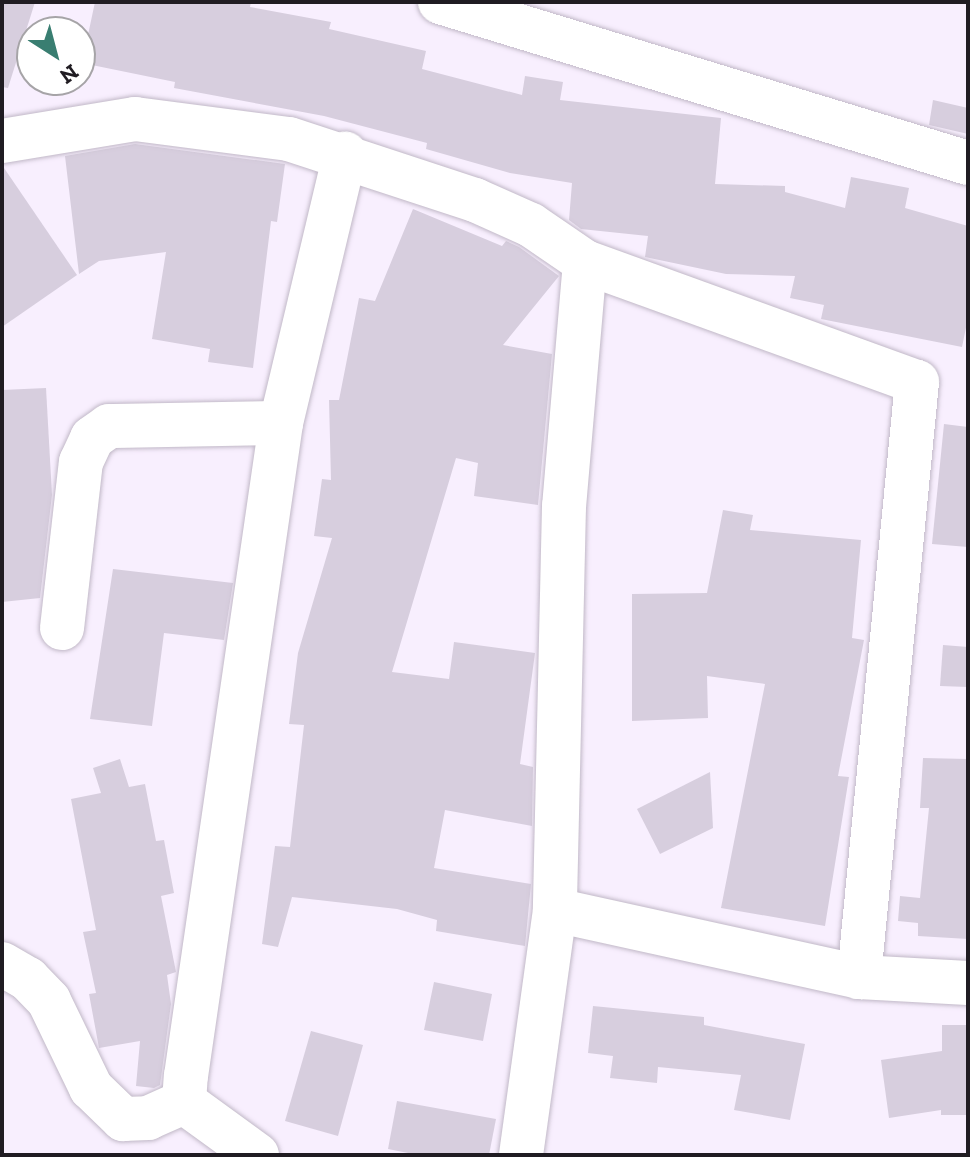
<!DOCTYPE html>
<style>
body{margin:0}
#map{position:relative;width:970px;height:1157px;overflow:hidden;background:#f8effe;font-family:"Zilla Slab",serif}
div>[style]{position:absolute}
.building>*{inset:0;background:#d7cede}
.roads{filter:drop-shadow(0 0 2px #c1b8c7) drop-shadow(0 0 2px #c1b8c7)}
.minor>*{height:44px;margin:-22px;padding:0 22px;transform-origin:22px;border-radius:22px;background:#fff}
span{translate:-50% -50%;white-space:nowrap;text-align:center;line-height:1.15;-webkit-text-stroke:7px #fff;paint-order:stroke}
.frame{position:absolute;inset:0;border:4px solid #201c22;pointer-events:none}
.north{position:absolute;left:16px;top:16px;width:80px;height:80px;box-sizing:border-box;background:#fff;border:2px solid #a6a4a7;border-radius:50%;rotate:144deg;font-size:22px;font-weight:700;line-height:32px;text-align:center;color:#201c22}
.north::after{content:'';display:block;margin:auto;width:28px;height:36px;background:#397e71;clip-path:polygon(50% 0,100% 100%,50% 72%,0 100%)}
</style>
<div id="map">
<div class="building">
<i style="clip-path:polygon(2px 2px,35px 2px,8px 88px,2px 87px)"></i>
<i style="clip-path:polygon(95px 2px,251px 2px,250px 7px,331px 22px,329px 29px,426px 51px,422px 69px,522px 95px,525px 76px,563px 82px,560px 100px,721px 118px,715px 184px,785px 186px,785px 192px,845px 208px,851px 177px,909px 188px,905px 208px,968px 226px,968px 318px,962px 347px,821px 319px,824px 305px,790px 298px,795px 276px,726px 274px,645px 257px,648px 236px,581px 229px,569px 220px,572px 183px,510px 173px,426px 149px,427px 143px,324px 116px,174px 88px,175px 82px,82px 63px)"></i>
<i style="clip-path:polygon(933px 100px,968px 108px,968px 134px,929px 125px)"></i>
<i style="clip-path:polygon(135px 144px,285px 164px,277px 222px,271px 221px,253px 368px,208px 362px,210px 349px,152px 339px,166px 252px,99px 261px,79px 274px,65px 156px)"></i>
<i style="clip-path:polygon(2px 165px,77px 275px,2px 327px)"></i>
<i style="clip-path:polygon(413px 209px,502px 246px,506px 241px,519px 247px,559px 276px,503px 345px,552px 354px,538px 505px,474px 496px,478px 463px,456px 458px,392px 672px,449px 679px,454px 642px,535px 653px,520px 764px,533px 767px,532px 826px,445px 810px,434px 868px,531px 884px,525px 946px,436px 931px,437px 920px,397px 909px,292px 897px,278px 947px,262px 944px,275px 846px,290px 847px,304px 725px,289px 724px,298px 653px,332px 538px,314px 536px,322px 479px,331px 480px,329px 400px,339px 400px,359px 298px,375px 301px)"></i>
<i style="clip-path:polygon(46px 388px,52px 495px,40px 598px,2px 602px,2px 390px)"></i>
<i style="clip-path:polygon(944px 424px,968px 427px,968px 547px,932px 544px)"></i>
<i style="clip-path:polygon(723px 510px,753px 515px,750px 530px,861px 540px,852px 638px,864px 640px,838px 776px,849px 777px,825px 926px,721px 908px,765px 684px,707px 676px,708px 718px,632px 721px,632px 594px,707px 593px)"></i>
<i style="clip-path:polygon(113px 569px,233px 583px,224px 640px,164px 633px,152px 726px,90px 719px)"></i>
<i style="clip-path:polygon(943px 645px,968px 647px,968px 687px,940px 686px)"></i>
<i style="clip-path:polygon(923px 758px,968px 759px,968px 939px,918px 936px,918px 923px,898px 921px,900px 896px,920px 898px,929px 808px,920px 808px)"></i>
<i style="clip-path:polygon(120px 759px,129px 787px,145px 784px,156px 841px,164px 840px,174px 893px,161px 896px,176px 972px,167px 975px,171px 1004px,160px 1085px,154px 1088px,136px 1086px,140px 1041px,99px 1048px,89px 994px,96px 993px,83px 932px,96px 930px,71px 799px,101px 793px,93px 768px)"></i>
<i style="clip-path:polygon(710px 772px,713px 828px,660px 854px,637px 809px)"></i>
<i style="clip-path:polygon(434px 982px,492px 994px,483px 1041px,424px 1030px)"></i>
<i style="clip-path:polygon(593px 1006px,704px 1017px,704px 1025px,805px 1044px,790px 1120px,734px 1110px,741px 1075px,658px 1067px,657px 1083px,610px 1078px,613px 1056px,588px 1053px)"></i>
<i style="clip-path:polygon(942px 1025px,968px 1025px,968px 1115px,941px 1115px,941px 1110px,889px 1118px,881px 1060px,942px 1051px)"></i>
<i style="clip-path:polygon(311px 1031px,363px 1045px,338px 1136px,285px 1121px)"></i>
<i style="clip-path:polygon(397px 1101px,496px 1119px,489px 1155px,418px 1155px,388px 1149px)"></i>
</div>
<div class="roads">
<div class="minor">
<i style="left:440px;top:2px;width:552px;rotate:16.96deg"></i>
<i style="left:2px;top:141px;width:135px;rotate:-9.4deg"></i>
<i style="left:135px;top:119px;width:155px;rotate:7.4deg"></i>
<i style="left:289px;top:139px;width:196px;rotate:18.2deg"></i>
<i style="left:475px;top:200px;width:61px;rotate:24.1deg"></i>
<i style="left:531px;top:225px;width:65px;rotate:34.4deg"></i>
<i style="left:585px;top:262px;width:353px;rotate:19.9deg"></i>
<i style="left:917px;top:382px;width:598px;rotate:95.57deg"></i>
<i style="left:585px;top:262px;width:245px;rotate:94.9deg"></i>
<i style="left:564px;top:506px;width:404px;rotate:91.3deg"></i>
<i style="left:555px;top:910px;width:311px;rotate:12.4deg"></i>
<i style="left:859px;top:977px;width:109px;rotate:3.2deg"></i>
<i style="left:62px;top:628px;width:167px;rotate:-83.5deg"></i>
<i style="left:81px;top:462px;width:26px;rotate:-65deg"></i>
<i style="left:92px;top:438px;width:21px;rotate:-35deg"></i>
<i style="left:109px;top:426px;width:172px;rotate:-1deg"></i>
<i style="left:2px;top:964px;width:30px;rotate:30deg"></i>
<i style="left:28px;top:979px;width:30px;rotate:46deg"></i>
<i style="left:49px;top:1001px;width:97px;rotate:64.2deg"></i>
<i style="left:91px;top:1088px;width:45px;rotate:44.1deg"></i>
<i style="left:123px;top:1119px;width:25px;rotate:-2deg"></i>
<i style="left:148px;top:1118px;width:39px;rotate:-24deg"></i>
<i style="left:257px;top:1155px;width:90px;rotate:-144deg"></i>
<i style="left:184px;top:1102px;width:26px;rotate:-86deg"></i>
<i style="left:186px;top:1076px;width:660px;rotate:-81.72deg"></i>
<i style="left:281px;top:423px;width:277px;rotate:-76.6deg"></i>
<i style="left:521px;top:1155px;width:247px;rotate:-82.1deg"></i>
</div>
</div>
<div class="frame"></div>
<div class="north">N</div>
</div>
